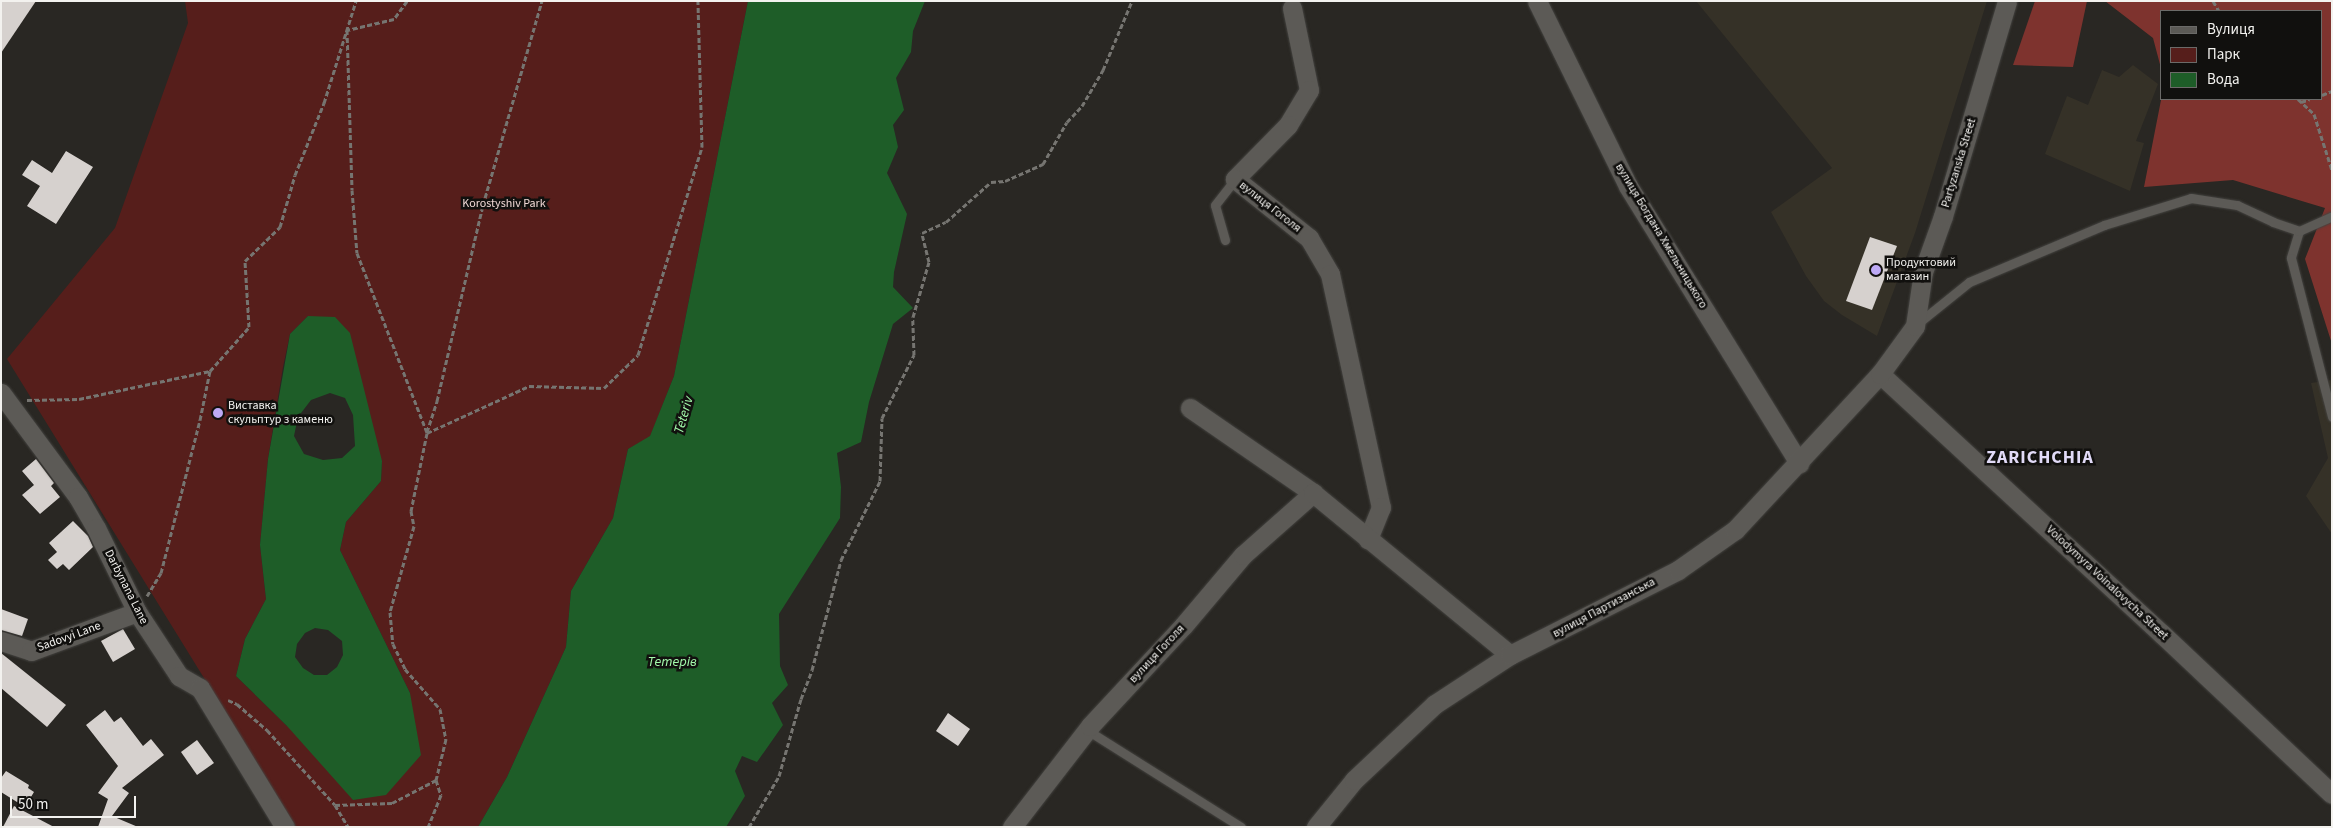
<!DOCTYPE html>
<meta charset="utf-8">
<style>
body{margin:0}
#map{position:relative;width:2333px;height:828px;overflow:hidden;background:#292723;font-family:"Source Sans 3",sans-serif}
div>[style]{position:absolute}
.built>*{inset:0;background:#353127}
.green>*{inset:0;background:#561e1b}
.forest>*{inset:0;background:#7e332e}
.water>*{inset:0;background:#1e5d28}
.building>*{inset:0;background:#d6d1ce}
.path>*{height:3px;margin-top:-1.5px;transform-origin:0;background:repeating-linear-gradient(90deg,#767571 0 5px,transparent 0 7.5px)}
.roads{filter:drop-shadow(0 0 1px #43423f) drop-shadow(0 0 1px #43423f)}
.service>*{height:9px;margin:-4.5px;padding:0 4.5px;transform-origin:4.5px;border-radius:4.5px;background:#5c5a56}
.minor>*{height:19px;margin:-9.5px;padding:0 9.5px;transform-origin:9.5px;border-radius:9.5px;background:#5c5a56}
.dots>*{width:14px;height:14px;translate:-50% -50%;box-sizing:border-box;border:2px solid #11100e;border-radius:50%}
span{translate:-50% -50%;white-space:nowrap;text-align:center;line-height:1.15;-webkit-text-stroke:5px #11100e;paint-order:stroke}
.street-label{font-size:12px;color:#f3f2ef}
.park-label{font-size:12px;color:#f0d8d5}
.poi-label{font-size:12px;color:#f3f2ef}
.left{translate:0 -50%;text-align:left}
.water-label{font-size:14px;color:#a3faab;font-style:italic}
.district-label{font-size:18px;color:#e1daf7;font-weight:700;letter-spacing:1px}
.frame{position:absolute;inset:0;border:2px solid #f3f2ef;pointer-events:none}
.legend{position:absolute;left:2160px;top:10px;width:162px;height:90px;box-sizing:border-box;background:#11100e;border:1px solid #6b6a68;margin:0;padding:6px 9px;list-style:none;font-size:15px;color:#f3f2ef}
.legend li{display:flex;align-items:center;gap:10px;height:25px}
.legend b{width:25px;border:1px solid #6b6a68}
.scale{position:absolute;left:10px;top:796px;width:126px;height:22px;box-sizing:border-box;border:2px solid #f3f2ef;border-top:0;padding-left:6px;font-size:15px;line-height:18px;white-space:nowrap;color:#f3f2ef;-webkit-text-stroke:4px #11100e;paint-order:stroke}
</style>
<div id="map">
<div class="built">
<i style="clip-path:polygon(1696px 1px,1987px 1px,1915px 233px,1877px 336px,1842px 315px,1824px 301px,1806px 276px,1771px 212px,1832px 168px)"></i>
<i style="clip-path:polygon(2133px 65px,2158px 84px,2136px 141px,2144px 143px,2130px 191px,2045px 154px,2067px 96px,2088px 105px,2102px 70px,2119px 77px)"></i>
<i style="clip-path:polygon(2332px 380px,2332px 534px,2306px 496px,2328px 458px,2311px 383px)"></i>
</div>
<div class="green">
<i style="clip-path:polygon(evenodd,185px 1px,748px 1px,674px 376px,650px 437px,628px 449px,613px 518px,571px 591px,566px 647px,507px 777px,478px 827px,296px 827px,7px 359px,115px 228px,188px 23px,185px 1px,308px 316px,382px 461px,381px 481px,346px 522px,340px 550px,410px 693px,287px 726px,236px 676px,245px 639px,266px 599px,260px 545px,268px 459px,283px 367px,290px 334px,308px 316px)"></i>
</div>
<div class="forest">
<i style="clip-path:polygon(2035px 1px,2087px 1px,2073px 67px,2013px 65px)"></i>
<i style="clip-path:polygon(2105px 1px,2332px 1px,2332px 344px,2305px 259px,2325px 208px,2233px 180px,2144px 187px,2162px 95px,2162px 99px,2322px 99px,2322px 11px,2162px 11px,2162px 72px,2153px 38px)"></i>
</div>
<div class="water">
<i style="clip-path:polygon(748px 1px,925px 1px,913px 31px,911px 52px,896px 78px,904px 110px,893px 125px,898px 147px,887px 173px,907px 214px,894px 272px,893px 287px,913px 308px,893px 324px,869px 402px,861px 442px,837px 453px,841px 487px,840px 518px,779px 614px,780px 666px,788px 685px,772px 703px,783px 725px,757px 762px,742px 756px,735px 771px,745px 796px,726px 827px,478px 827px,507px 777px,566px 647px,571px 591px,613px 518px,628px 449px,650px 436px,674px 376px)"></i>
<i style="clip-path:polygon(evenodd,308px 316px,335px 317px,350px 333px,382px 461px,381px 481px,346px 522px,340px 550px,410px 693px,421px 755px,386px 795px,353px 800px,287px 726px,236px 676px,245px 639px,266px 599px,260px 545px,268px 459px,290px 334px,308px 316px,330px 393px,345px 398px,353px 415px,355px 446px,342px 458px,323px 460px,304px 454px,294px 436px,298px 417px,311px 400px,330px 393px,308px 316px,315px 628px,328px 630px,342px 641px,343px 655px,337px 667px,327px 675px,314px 675px,303px 668px,295px 657px,297px 644px,305px 633px,315px 628px)"></i>
</div>
<div class="building">
<i style="clip-path:polygon(1px 1px,36px 1px,1px 53px)"></i>
<i style="clip-path:polygon(66px 151px,93px 167px,56px 224px,27px 206px,40px 186px,22px 175px,32px 160px,52px 173px)"></i>
<i style="clip-path:polygon(1870px 237px,1897px 246px,1872px 310px,1846px 301px)"></i>
<i style="clip-path:polygon(36px 459px,54px 483px,51px 486px,60px 497px,40px 514px,22px 495px,34px 485px,22px 471px)"></i>
<i style="clip-path:polygon(73px 521px,88px 536px,93px 547px,69px 570px,63px 564px,57px 569px,48px 560px,57px 552px,49px 543px)"></i>
<i style="clip-path:polygon(1px 609px,28px 619px,22px 636px,1px 630px)"></i>
<i style="clip-path:polygon(123px 629px,135px 649px,113px 662px,101px 641px)"></i>
<i style="clip-path:polygon(1px 653px,66px 705px,47px 727px,1px 688px)"></i>
<i style="clip-path:polygon(105px 710px,114px 722px,121px 717px,143px 746px,151px 739px,164px 755px,122px 788px,129px 793px,112px 816px,138px 827px,98px 827px,108px 799px,98px 793px,118px 766px,86px 725px)"></i>
<i style="clip-path:polygon(948px 713px,970px 729px,958px 746px,936px 731px)"></i>
<i style="clip-path:polygon(197px 740px,214px 763px,197px 775px,181px 752px)"></i>
<i style="clip-path:polygon(6px 771px,29px 785px,28px 788px,34px 792px,25px 807px,1px 792px,1px 778px)"></i>
<i style="clip-path:polygon(14px 806px,54px 827px,3px 827px)"></i>
</div>
<div class="path">
<i style="left:407px;top:1px;width:22px;rotate:126deg"></i>
<i style="left:394px;top:19px;width:48px;rotate:166.8deg"></i>
<i style="left:347px;top:30px;width:160px;rotate:88.2deg"></i>
<i style="left:352px;top:190px;width:63px;rotate:85.5deg"></i>
<i style="left:357px;top:253px;width:193px;rotate:68.7deg"></i>
<i style="left:427px;top:433px;width:80px;rotate:101.6deg"></i>
<i style="left:411px;top:511px;width:15px;rotate:79deg"></i>
<i style="left:414px;top:526px;width:89px;rotate:105.6deg"></i>
<i style="left:390px;top:612px;width:32px;rotate:85deg"></i>
<i style="left:393px;top:644px;width:28px;rotate:64deg"></i>
<i style="left:405px;top:669px;width:53px;rotate:48.8deg"></i>
<i style="left:440px;top:709px;width:31px;rotate:79deg"></i>
<i style="left:446px;top:739px;width:42px;rotate:103.7deg"></i>
<i style="left:436px;top:780px;width:16px;rotate:72deg"></i>
<i style="left:441px;top:795px;width:35px;rotate:112deg"></i>
<i style="left:2213px;top:1px;width:12px;rotate:59deg"></i>
<i style="left:2322px;top:95px;width:11px;rotate:-22deg"></i>
<i style="left:2298px;top:99px;width:22px;rotate:43deg"></i>
<i style="left:2314px;top:114px;width:59px;rotate:72.2deg"></i>
<i style="left:2301px;top:102px;width:9px;rotate:-18deg"></i>
<i style="left:27px;top:400px;width:52px;rotate:-1.1deg"></i>
<i style="left:79px;top:399px;width:134px;rotate:-12.1deg"></i>
<i style="left:427px;top:432px;width:33px;rotate:-72deg"></i>
<i style="left:437px;top:401px;width:201px;rotate:-76.8deg"></i>
<i style="left:483px;top:205px;width:212px;rotate:-73.9deg"></i>
<i style="left:427px;top:433px;width:112px;rotate:-24.7deg"></i>
<i style="left:529px;top:386px;width:75px;rotate:1.5deg"></i>
<i style="left:604px;top:388px;width:47px;rotate:-44.1deg"></i>
<i style="left:638px;top:355px;width:218px;rotate:-72.9deg"></i>
<i style="left:702px;top:147px;width:146px;rotate:-91.6deg"></i>
<i style="left:147px;top:596px;width:27px;rotate:-59deg"></i>
<i style="left:161px;top:573px;width:158px;rotate:-75.7deg"></i>
<i style="left:200px;top:420px;width:50px;rotate:-78.5deg"></i>
<i style="left:210px;top:371px;width:59px;rotate:-48.4deg"></i>
<i style="left:249px;top:327px;width:66px;rotate:-93.5deg"></i>
<i style="left:245px;top:261px;width:49px;rotate:-44.2deg"></i>
<i style="left:280px;top:227px;width:54px;rotate:-73.9deg"></i>
<i style="left:295px;top:175px;width:78px;rotate:-68.1deg"></i>
<i style="left:324px;top:103px;width:107px;rotate:-72.6deg"></i>
<i style="left:228px;top:700px;width:10px;rotate:24deg"></i>
<i style="left:237px;top:704px;width:40px;rotate:41deg"></i>
<i style="left:267px;top:730px;width:101px;rotate:47.8deg"></i>
<i style="left:335px;top:805px;width:57px;rotate:-2deg"></i>
<i style="left:392px;top:803px;width:50px;rotate:-27.6deg"></i>
<i style="left:335px;top:805px;width:26px;rotate:59deg"></i>
<i style="left:749px;top:827px;width:59px;rotate:-59.5deg"></i>
<i style="left:779px;top:776px;width:80px;rotate:-74.1deg"></i>
<i style="left:801px;top:699px;width:31px;rotate:-69deg"></i>
<i style="left:812px;top:670px;width:114px;rotate:-75.2deg"></i>
<i style="left:841px;top:560px;width:88px;rotate:-63.7deg"></i>
<i style="left:880px;top:481px;width:63px;rotate:-88.2deg"></i>
<i style="left:882px;top:418px;width:71px;rotate:-63.1deg"></i>
<i style="left:914px;top:355px;width:38px;rotate:-92deg"></i>
<i style="left:913px;top:317px;width:57px;rotate:-73.8deg"></i>
<i style="left:929px;top:262px;width:30px;rotate:-104deg"></i>
<i style="left:922px;top:233px;width:26px;rotate:-25deg"></i>
<i style="left:946px;top:222px;width:60px;rotate:-41.6deg"></i>
<i style="left:991px;top:182px;width:14px;rotate:-4deg"></i>
<i style="left:1005px;top:181px;width:42px;rotate:-24.1deg"></i>
<i style="left:1043px;top:164px;width:48px;rotate:-60.3deg"></i>
<i style="left:1067px;top:122px;width:22px;rotate:-47deg"></i>
<i style="left:1082px;top:106px;width:42px;rotate:-59.7deg"></i>
<i style="left:1103px;top:70px;width:75px;rotate:-67.2deg"></i>
</div>
<div class="roads">
<div class="service">
<i style="left:2299px;top:231px;width:28px;rotate:107deg"></i>
<i style="left:2291px;top:258px;width:164px;rotate:75.5deg"></i>
<i style="left:1225px;top:240px;width:36px;rotate:-106deg"></i>
<i style="left:1215px;top:205px;width:33px;rotate:-52deg"></i>
<i style="left:1917px;top:324px;width:67px;rotate:-38.9deg"></i>
<i style="left:1969px;top:282px;width:147px;rotate:-22.9deg"></i>
<i style="left:2104px;top:225px;width:91px;rotate:-17.2deg"></i>
<i style="left:2191px;top:198px;width:47px;rotate:8.7deg"></i>
<i style="left:2237px;top:205px;width:40px;rotate:25deg"></i>
<i style="left:2273px;top:222px;width:28px;rotate:19deg"></i>
<i style="left:2299px;top:231px;width:36px;rotate:-24deg"></i>
<i style="left:1087px;top:730px;width:182px;rotate:32.2deg"></i>
</div>
<div class="minor">
<i style="left:1537px;top:1px;width:206px;rotate:63.8deg"></i>
<i style="left:1628px;top:186px;width:326px;rotate:58.3deg"></i>
<i style="left:1292px;top:8px;width:84px;rotate:78.3deg"></i>
<i style="left:1309px;top:90px;width:41px;rotate:121deg"></i>
<i style="left:1288px;top:125px;width:76px;rotate:134.5deg"></i>
<i style="left:1235px;top:179px;width:95px;rotate:38.6deg"></i>
<i style="left:1309px;top:238px;width:42px;rotate:59.7deg"></i>
<i style="left:1330px;top:274px;width:239px;rotate:77.7deg"></i>
<i style="left:1381px;top:507px;width:35px;rotate:112deg"></i>
<i style="left:1880px;top:374px;width:384px;rotate:42.7deg"></i>
<i style="left:2162px;top:634px;width:233px;rotate:43.3deg"></i>
<i style="left:1px;top:393px;width:129px;rotate:53.5deg"></i>
<i style="left:78px;top:497px;width:36px;rotate:60deg"></i>
<i style="left:96px;top:528px;width:93px;rotate:64deg"></i>
<i style="left:137px;top:612px;width:77px;rotate:56.7deg"></i>
<i style="left:179px;top:676px;width:24px;rotate:30deg"></i>
<i style="left:200px;top:688px;width:163px;rotate:58.6deg"></i>
<i style="left:1190px;top:408px;width:150px;rotate:34.6deg"></i>
<i style="left:1px;top:641px;width:32px;rotate:18deg"></i>
<i style="left:31px;top:651px;width:113px;rotate:-20.2deg"></i>
<i style="left:1012px;top:827px;width:128px;rotate:-52.3deg"></i>
<i style="left:1090px;top:726px;width:137px;rotate:-47.1deg"></i>
<i style="left:1183px;top:626px;width:93px;rotate:-49.8deg"></i>
<i style="left:1243px;top:555px;width:94px;rotate:-41.5deg"></i>
<i style="left:1313px;top:493px;width:255px;rotate:39.4deg"></i>
<i style="left:1316px;top:827px;width:60px;rotate:-51deg"></i>
<i style="left:1354px;top:780px;width:111px;rotate:-43.2deg"></i>
<i style="left:1435px;top:704px;width:90px;rotate:-33.2deg"></i>
<i style="left:1510px;top:655px;width:188px;rotate:-26.8deg"></i>
<i style="left:1678px;top:570px;width:70px;rotate:-35.1deg"></i>
<i style="left:1735px;top:530px;width:213px;rotate:-47.1deg"></i>
<i style="left:1880px;top:374px;width:59px;rotate:-53.9deg"></i>
<i style="left:1915px;top:326px;width:55px;rotate:-81.6deg"></i>
<i style="left:1923px;top:272px;width:59px;rotate:-70.3deg"></i>
<i style="left:1943px;top:216px;width:224px;rotate:-73.4deg"></i>
</div>
</div>
<div class="dots">
<i style="left:1876px;top:270px;background:#bda9f5"></i>
<i style="left:218px;top:413px;background:#bda9f5"></i>
</div>
<div class="street-label">
<span style="left:1959px;top:163px;rotate:-73deg">Partyzanska Street</span>
<span style="left:1270px;top:207px;rotate:38deg">вулиця Гоголя</span>
<span style="left:1661px;top:236px;rotate:59deg">вулиця Богдана Хмельницького</span>
<span style="left:2107px;top:583px;rotate:43deg">Volodymyra Voinalovycha Street</span>
<span style="left:126px;top:587px;rotate:63deg">Darbynana Lane</span>
<span style="left:1604px;top:608px;rotate:-28deg">вулиця Партизанська</span>
<span style="left:69px;top:637px;rotate:-20deg">Sadovyi Lane</span>
<span style="left:1157px;top:654px;rotate:-47deg">вулиця Гоголя</span>
</div>
<div class="park-label">
<span style="left:504px;top:204px">Korostyshiv Park</span>
</div>
<div class="poi-label">
<span class="left" style="left:1886px;top:270px">Продуктовий<br>магазин</span>
<span class="left" style="left:228px;top:413px">Виставка<br>скульптур з каменю</span>
</div>
<div class="water-label">
<span style="left:684px;top:415px;rotate:-74deg">Teteriv</span>
<span style="left:672px;top:662px">Тетерів</span>
</div>
<div class="district-label">
<span style="left:2040px;top:458px">ZARICHCHIA</span>
</div>
<div class="frame"></div>
<ul class="legend">
<li><b style="height:6px;background:#5c5a56"></b>Вулиця</li>
<li><b style="height:14px;background:#561e1b"></b>Парк</li>
<li><b style="height:14px;background:#1e5d28"></b>Вода</li>
</ul>
<div class="scale">50 m</div>
</div>
